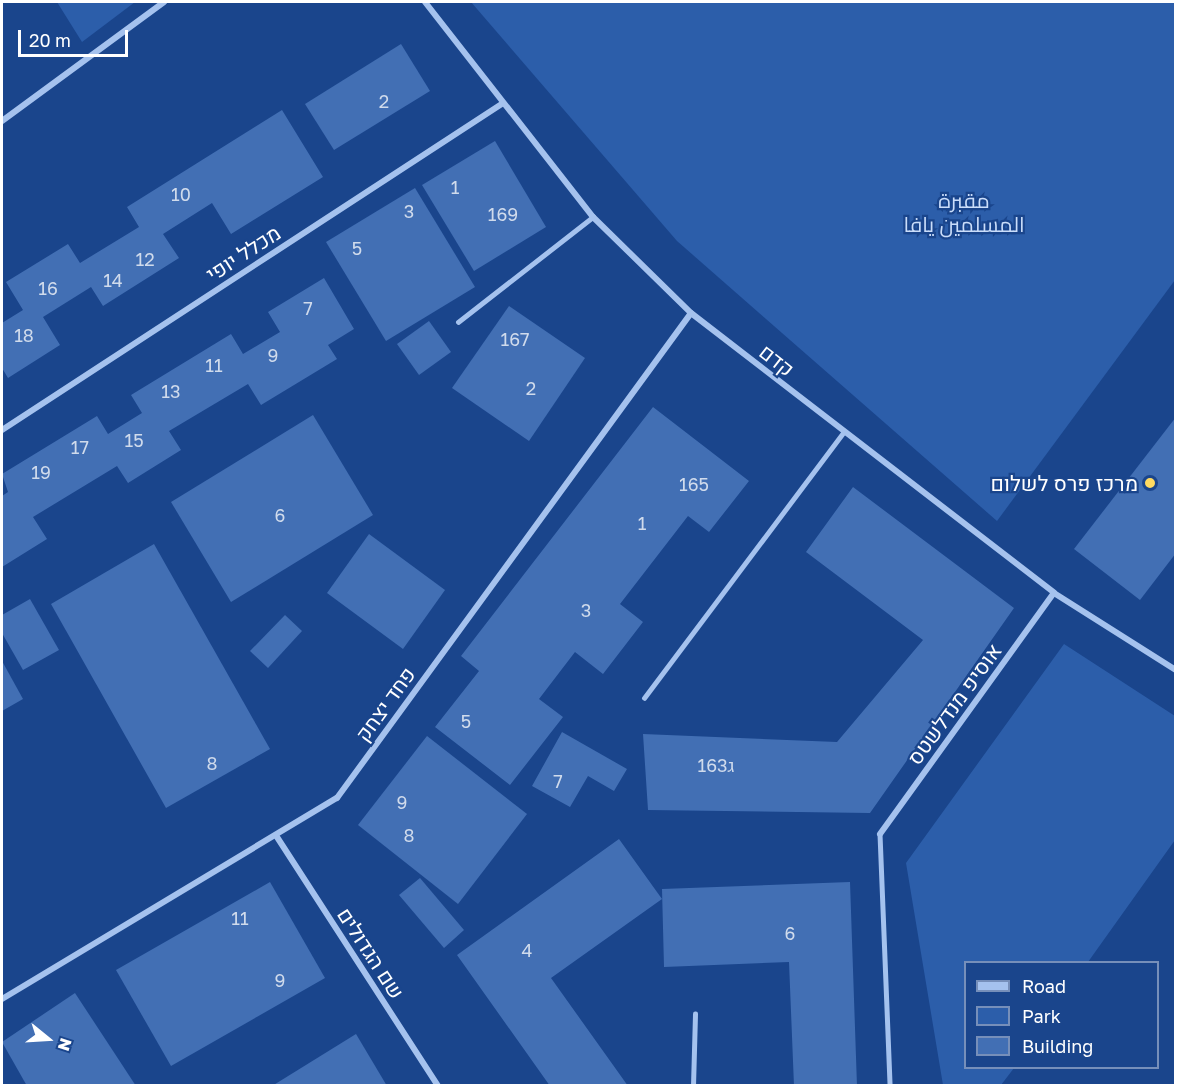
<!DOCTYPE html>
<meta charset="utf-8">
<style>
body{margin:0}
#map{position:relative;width:1177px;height:1087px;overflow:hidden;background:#1a458c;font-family:"Golos Text",Cairo,Heebo,sans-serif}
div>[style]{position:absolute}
.green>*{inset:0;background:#2c5eaa}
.building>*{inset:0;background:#426fb4}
.lane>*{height:4.5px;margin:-2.25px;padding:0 2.25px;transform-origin:2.25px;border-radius:2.25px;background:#a5c2ee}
.street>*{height:6px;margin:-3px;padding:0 3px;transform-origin:3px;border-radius:3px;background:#a5c2ee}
.dots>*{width:16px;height:16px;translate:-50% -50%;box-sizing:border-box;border:3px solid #1a458c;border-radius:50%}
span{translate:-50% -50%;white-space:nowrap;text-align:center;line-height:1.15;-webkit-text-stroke:4.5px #1a458c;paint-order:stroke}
.number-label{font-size:18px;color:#d0dbec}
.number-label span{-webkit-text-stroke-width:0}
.park-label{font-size:21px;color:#caddfa}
.street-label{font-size:21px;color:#fff}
.poi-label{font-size:21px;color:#fff}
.right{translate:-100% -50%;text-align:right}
.frame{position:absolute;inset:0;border:3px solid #fff;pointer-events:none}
.legend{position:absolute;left:964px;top:961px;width:195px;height:108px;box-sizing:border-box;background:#1a458c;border:2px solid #768fba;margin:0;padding:8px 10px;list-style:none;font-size:18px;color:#fff}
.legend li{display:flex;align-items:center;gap:12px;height:30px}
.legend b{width:30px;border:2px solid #768fba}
.north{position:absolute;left:18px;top:1009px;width:60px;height:60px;-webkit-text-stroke:4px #1a458c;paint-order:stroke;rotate:108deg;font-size:16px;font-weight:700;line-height:24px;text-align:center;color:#fff}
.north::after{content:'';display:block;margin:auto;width:21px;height:27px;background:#fff;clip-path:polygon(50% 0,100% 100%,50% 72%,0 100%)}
.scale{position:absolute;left:18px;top:30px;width:110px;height:27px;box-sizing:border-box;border:3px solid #fff;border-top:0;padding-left:8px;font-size:18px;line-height:21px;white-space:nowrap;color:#fff;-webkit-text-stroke:4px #1a458c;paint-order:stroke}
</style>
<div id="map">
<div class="green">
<i style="clip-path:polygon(57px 2px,135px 2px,82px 42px)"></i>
<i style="clip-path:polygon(471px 2px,1175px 2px,1175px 280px,997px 521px,677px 241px)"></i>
<i style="clip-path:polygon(1064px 644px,1175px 716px,1175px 840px,1088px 962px,966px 962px,966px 1068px,1014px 1068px,1001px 1085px,943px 1085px,906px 863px)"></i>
</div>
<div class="building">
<i style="clip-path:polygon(401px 44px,430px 91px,334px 150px,305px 104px)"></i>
<i style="clip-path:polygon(282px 110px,323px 177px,231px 234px,212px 203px,163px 234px,179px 258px,103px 306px,91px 287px,43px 317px,60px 345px,8px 378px,2px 368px,2px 323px,23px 310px,6px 282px,68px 244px,80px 263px,139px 227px,127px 207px)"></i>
<i style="clip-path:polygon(495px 141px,546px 227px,474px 271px,422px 185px)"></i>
<i style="clip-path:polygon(415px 188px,475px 287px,386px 341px,326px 242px)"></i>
<i style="clip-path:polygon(324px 278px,354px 329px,328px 345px,337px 359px,261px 405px,248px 384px,169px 431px,181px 450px,128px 483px,117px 466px,33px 517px,47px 539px,2px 567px,2px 496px,8px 492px,2px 474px,97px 416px,108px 434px,142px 413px,131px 395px,231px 334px,243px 354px,280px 332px,268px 312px)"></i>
<i style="clip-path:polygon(509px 306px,585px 358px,529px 441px,452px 388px)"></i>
<i style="clip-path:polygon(429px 321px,451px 352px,419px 375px,397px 344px)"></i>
<i style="clip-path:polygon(653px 407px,749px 481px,709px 532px,688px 516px,620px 604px,643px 622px,603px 674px,575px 652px,539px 699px,563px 717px,510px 785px,435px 727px,479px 671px,461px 656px)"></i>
<i style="clip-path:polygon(313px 415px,373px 515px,231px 602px,171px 502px)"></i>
<i style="clip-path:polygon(1176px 417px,1176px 553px,1140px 600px,1074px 549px)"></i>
<i style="clip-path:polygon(853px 487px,1014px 608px,870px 813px,648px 810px,643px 734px,837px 742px,923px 640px,806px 552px)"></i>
<i style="clip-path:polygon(369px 534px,445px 590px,403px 649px,327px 593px)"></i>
<i style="clip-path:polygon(154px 544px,270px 749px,166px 808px,51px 604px)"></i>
<i style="clip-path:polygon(30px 599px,59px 650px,23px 670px,2px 633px,2px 615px)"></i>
<i style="clip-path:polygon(285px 615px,302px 631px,268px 668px,250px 651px)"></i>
<i style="clip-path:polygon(2px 661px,23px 699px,2px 711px)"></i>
<i style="clip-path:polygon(562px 732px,627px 769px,614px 791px,588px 776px,570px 807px,532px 786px)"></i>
<i style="clip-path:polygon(427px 736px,527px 814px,458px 904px,358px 825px)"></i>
<i style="clip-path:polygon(619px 839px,662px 899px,551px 978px,628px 1086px,550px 1086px,457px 955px)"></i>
<i style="clip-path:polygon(420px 878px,464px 930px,444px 948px,399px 895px)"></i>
<i style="clip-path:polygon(270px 882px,325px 978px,171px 1066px,116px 970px)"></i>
<i style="clip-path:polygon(850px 882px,857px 1086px,794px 1086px,789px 962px,664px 967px,662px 889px)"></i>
<i style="clip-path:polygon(75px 993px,136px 1086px,27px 1086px,2px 1042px)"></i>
<i style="clip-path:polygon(356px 1034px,387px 1086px,272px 1086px)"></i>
</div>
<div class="lane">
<i style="left:458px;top:322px;width:171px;rotate:-37.9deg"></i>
<i style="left:644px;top:698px;width:331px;rotate:-53.1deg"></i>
<i style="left:880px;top:834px;width:252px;rotate:87.7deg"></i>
<i style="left:693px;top:1086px;width:72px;rotate:-88.4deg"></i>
</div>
<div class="street">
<i style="left:425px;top:2px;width:273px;rotate:52deg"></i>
<i style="left:593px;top:217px;width:137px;rotate:44.4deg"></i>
<i style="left:691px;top:313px;width:458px;rotate:37.6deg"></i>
<i style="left:1054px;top:593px;width:144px;rotate:32.3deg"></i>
<i style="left:2px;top:121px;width:201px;rotate:-36.3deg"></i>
<i style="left:2px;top:430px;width:598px;rotate:-33.13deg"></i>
<i style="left:880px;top:834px;width:297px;rotate:-54.2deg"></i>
<i style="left:277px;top:837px;width:297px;rotate:57.1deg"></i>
<i style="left:2px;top:999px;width:391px;rotate:-31deg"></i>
<i style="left:337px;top:798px;width:600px;rotate:-53.87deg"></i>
</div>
<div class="dots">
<i style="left:1150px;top:483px;background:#ffda61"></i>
</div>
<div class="number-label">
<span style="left:384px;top:101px">2</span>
<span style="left:455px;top:187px">1</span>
<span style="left:181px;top:194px">10</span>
<span style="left:409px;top:211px">3</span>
<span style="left:503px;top:214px">169</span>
<span style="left:357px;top:248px">5</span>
<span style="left:145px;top:259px">12</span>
<span style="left:113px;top:280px">14</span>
<span style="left:48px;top:288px">16</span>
<span style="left:308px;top:308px">7</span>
<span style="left:24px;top:335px">18</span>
<span style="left:515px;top:339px">167</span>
<span style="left:273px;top:355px">9</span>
<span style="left:214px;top:365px">11</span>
<span style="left:531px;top:388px">2</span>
<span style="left:171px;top:391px">13</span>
<span style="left:134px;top:440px">15</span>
<span style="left:80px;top:447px">17</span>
<span style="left:41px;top:472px">19</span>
<span style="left:694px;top:484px">165</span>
<span style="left:280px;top:515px">6</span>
<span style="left:642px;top:523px">1</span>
<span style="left:586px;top:610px">3</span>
<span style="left:466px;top:721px">5</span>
<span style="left:212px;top:763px">8</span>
<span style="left:716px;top:765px">163ג</span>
<span style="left:558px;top:781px">7</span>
<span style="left:402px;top:802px">9</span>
<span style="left:409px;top:835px">8</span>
<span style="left:240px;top:918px">11</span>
<span style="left:790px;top:933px">6</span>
<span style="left:527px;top:950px">4</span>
<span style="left:280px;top:980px">9</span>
</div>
<div class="park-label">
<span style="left:964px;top:212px">مقبرة<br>المسلمين يافا</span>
</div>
<div class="street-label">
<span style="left:243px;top:253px;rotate:-33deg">מכלל יופי</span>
<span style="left:777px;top:360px;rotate:38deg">קדם</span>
<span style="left:385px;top:704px;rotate:-54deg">פחד יצחק</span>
<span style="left:954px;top:704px;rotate:-54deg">אוסיפ מנדלשטס</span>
<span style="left:371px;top:953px;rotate:57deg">שם הגדולים</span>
</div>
<div class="poi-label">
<span class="right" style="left:1138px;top:483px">מרכז פרס לשלום</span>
</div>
<div class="frame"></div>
<ul class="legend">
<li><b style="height:8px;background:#a5c2ee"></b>Road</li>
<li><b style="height:16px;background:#2c5eaa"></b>Park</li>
<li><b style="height:16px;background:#426fb4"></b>Building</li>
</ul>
<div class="north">N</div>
<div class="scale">20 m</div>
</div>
